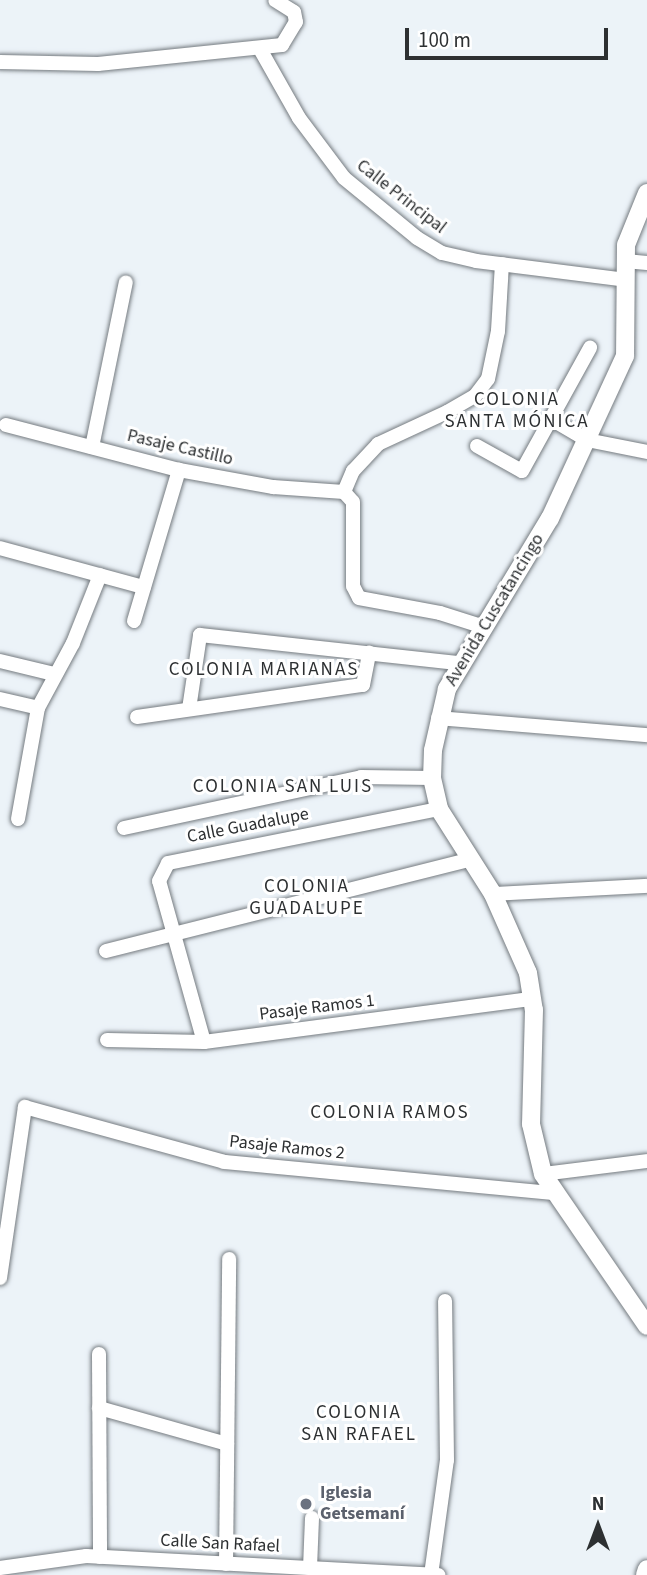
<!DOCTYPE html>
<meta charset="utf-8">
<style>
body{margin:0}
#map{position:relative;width:647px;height:1575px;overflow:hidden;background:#ecf3f8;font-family:"Source Sans 3",sans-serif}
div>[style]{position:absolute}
.roads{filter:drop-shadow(0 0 2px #757b80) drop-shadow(0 0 2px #757b80)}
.minor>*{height:14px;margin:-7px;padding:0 7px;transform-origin:7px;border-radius:7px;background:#fff}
.tertiary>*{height:18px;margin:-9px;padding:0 9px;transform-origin:9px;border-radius:9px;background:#fff}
.dots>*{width:19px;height:19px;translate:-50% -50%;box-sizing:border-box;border:4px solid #fff;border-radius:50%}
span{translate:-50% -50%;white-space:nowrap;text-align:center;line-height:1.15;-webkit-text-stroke:6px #fff;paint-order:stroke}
.street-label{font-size:18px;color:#2d3032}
.worship-label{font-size:18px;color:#5b616d;font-weight:700}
.left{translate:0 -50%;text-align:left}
.neighbourhood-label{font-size:19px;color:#2d3032;letter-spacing:2px}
.north{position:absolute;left:563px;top:1491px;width:70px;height:70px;-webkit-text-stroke:5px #fff;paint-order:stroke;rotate:0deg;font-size:19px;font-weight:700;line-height:28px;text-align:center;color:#2d3032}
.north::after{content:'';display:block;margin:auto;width:24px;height:32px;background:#2d3032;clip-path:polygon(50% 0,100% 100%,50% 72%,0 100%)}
.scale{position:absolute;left:405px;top:28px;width:203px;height:32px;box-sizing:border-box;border:4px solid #2d3032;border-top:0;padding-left:9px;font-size:21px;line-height:24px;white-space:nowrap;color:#2d3032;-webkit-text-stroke:5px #fff;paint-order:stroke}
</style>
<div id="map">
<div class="roads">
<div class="minor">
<i style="left:260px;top:49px;width:79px;rotate:60.5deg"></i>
<i style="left:299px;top:118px;width:75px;rotate:53.1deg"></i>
<i style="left:344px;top:178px;width:94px;rotate:39.4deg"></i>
<i style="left:417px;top:238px;width:29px;rotate:31deg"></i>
<i style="left:442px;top:253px;width:35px;rotate:13deg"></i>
<i style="left:476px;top:261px;width:151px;rotate:7.2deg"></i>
<i style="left:0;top:62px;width:98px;rotate:1.2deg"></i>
<i style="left:98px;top:64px;width:185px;rotate:-5.9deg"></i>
<i style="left:282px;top:45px;width:27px;rotate:-59deg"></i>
<i style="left:296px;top:22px;width:10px;rotate:-101deg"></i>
<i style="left:294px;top:12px;width:22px;rotate:-148deg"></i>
<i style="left:625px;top:261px;width:22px;rotate:5deg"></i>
<i style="left:551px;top:419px;width:42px;rotate:30.3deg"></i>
<i style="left:587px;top:440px;width:61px;rotate:11.3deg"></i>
<i style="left:6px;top:425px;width:179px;rotate:14.6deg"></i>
<i style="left:179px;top:470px;width:96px;rotate:10.3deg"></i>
<i style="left:273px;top:487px;width:71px;rotate:4deg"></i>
<i style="left:344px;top:492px;width:13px;rotate:48deg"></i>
<i style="left:353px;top:502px;width:84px;rotate:90deg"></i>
<i style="left:353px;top:586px;width:13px;rotate:63deg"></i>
<i style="left:359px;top:598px;width:82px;rotate:10.5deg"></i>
<i style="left:440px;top:613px;width:43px;rotate:17.6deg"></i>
<i style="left:477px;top:446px;width:51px;rotate:29.1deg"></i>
<i style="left:522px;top:471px;width:141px;rotate:-61.1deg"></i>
<i style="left:92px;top:447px;width:168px;rotate:-78.4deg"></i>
<i style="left:344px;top:492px;width:23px;rotate:-67deg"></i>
<i style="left:353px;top:471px;width:37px;rotate:-47deg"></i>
<i style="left:378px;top:444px;width:76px;rotate:-24.9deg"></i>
<i style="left:447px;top:412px;width:32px;rotate:-30deg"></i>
<i style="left:475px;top:396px;width:21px;rotate:-53deg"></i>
<i style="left:488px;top:379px;width:49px;rotate:-78.2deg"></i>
<i style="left:498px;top:331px;width:67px;rotate:-86.6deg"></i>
<i style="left:0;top:548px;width:149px;rotate:15.2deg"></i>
<i style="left:134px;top:621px;width:158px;rotate:-73.4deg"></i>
<i style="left:0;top:661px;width:56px;rotate:13.5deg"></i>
<i style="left:0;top:699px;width:39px;rotate:13deg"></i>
<i style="left:189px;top:709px;width:75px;rotate:-81.5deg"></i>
<i style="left:200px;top:635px;width:261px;rotate:6.2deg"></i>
<i style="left:137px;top:717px;width:228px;rotate:-8.1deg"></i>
<i style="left:363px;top:685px;width:33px;rotate:-79deg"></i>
<i style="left:438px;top:718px;width:210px;rotate:4.7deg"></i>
<i style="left:18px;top:819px;width:113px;rotate:-79.8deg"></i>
<i style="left:38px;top:708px;width:74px;rotate:-61.7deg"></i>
<i style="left:73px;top:643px;width:73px;rotate:-68.3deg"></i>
<i style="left:124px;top:828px;width:242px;rotate:-12.1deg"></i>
<i style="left:361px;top:777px;width:71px;rotate:0.8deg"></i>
<i style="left:493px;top:894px;width:154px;rotate:-3deg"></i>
<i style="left:106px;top:951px;width:377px;rotate:-14.1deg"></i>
<i style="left:107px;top:1040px;width:97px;rotate:1.2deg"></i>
<i style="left:204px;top:1042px;width:331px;rotate:-7.5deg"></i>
<i style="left:204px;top:1042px;width:167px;rotate:-105.6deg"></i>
<i style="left:159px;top:881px;width:20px;rotate:-63deg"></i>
<i style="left:168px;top:863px;width:276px;rotate:-11.3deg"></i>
<i style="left:543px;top:1174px;width:105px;rotate:-7.1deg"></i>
<i style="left:0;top:1278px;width:173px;rotate:-81.7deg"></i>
<i style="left:25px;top:1107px;width:206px;rotate:15.4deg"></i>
<i style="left:224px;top:1162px;width:329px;rotate:5.4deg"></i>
<i style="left:99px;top:1354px;width:203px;rotate:89.7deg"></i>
<i style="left:99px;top:1408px;width:133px;rotate:15.7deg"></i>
<i style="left:226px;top:1564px;width:305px;rotate:-89.4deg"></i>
<i style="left:0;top:1568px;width:87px;rotate:-7.9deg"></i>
<i style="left:86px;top:1556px;width:353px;rotate:3.1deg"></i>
<i style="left:310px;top:1568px;width:50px;rotate:-87.7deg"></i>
<i style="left:431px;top:1575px;width:116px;rotate:-82.1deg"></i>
<i style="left:447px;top:1460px;width:159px;rotate:-90.7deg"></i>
</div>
<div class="tertiary">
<i style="left:647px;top:193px;width:56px;rotate:112deg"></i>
<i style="left:626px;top:245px;width:111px;rotate:90.5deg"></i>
<i style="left:625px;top:356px;width:179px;rotate:114.8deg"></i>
<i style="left:550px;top:518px;width:200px;rotate:121.1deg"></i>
<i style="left:447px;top:689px;width:63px;rotate:102.9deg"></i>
<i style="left:433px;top:750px;width:28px;rotate:92deg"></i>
<i style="left:432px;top:778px;width:32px;rotate:77deg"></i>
<i style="left:439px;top:809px;width:101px;rotate:57.6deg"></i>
<i style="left:493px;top:894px;width:86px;rotate:66.1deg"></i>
<i style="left:528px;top:973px;width:37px;rotate:81deg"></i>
<i style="left:534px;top:1010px;width:114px;rotate:91.5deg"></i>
<i style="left:531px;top:1124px;width:51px;rotate:76.5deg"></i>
<i style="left:543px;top:1174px;width:184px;rotate:55.6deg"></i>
<i style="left:645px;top:1575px;width:6px;rotate:-72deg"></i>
</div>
</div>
<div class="dots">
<i style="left:306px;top:1504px;background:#6b7280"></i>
</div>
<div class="street-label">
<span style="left:401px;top:197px;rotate:38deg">Calle Principal</span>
<span style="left:180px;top:448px;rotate:13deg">Pasaje Castillo</span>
<span style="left:495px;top:610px;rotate:-59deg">Avenida Cuscatancingo</span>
<span style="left:248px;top:826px;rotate:-11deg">Calle Guadalupe</span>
<span style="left:317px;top:1008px;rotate:-7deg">Pasaje Ramos 1</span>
<span style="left:287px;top:1148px;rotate:6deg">Pasaje Ramos 2</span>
<span style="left:220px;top:1544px;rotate:3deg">Calle San Rafael</span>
</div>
<div class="worship-label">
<span class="left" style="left:320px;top:1504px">Iglesia<br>Getsemaní</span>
</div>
<div class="neighbourhood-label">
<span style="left:517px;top:411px">COLONIA<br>SANTA MÓNICA</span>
<span style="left:264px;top:670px">COLONIA MARIANAS</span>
<span style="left:283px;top:787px">COLONIA SAN LUIS</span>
<span style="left:307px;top:898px">COLONIA<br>GUADALUPE</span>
<span style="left:390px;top:1113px">COLONIA RAMOS</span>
<span style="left:359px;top:1424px">COLONIA<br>SAN RAFAEL</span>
</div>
<div class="north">N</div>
<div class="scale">100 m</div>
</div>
